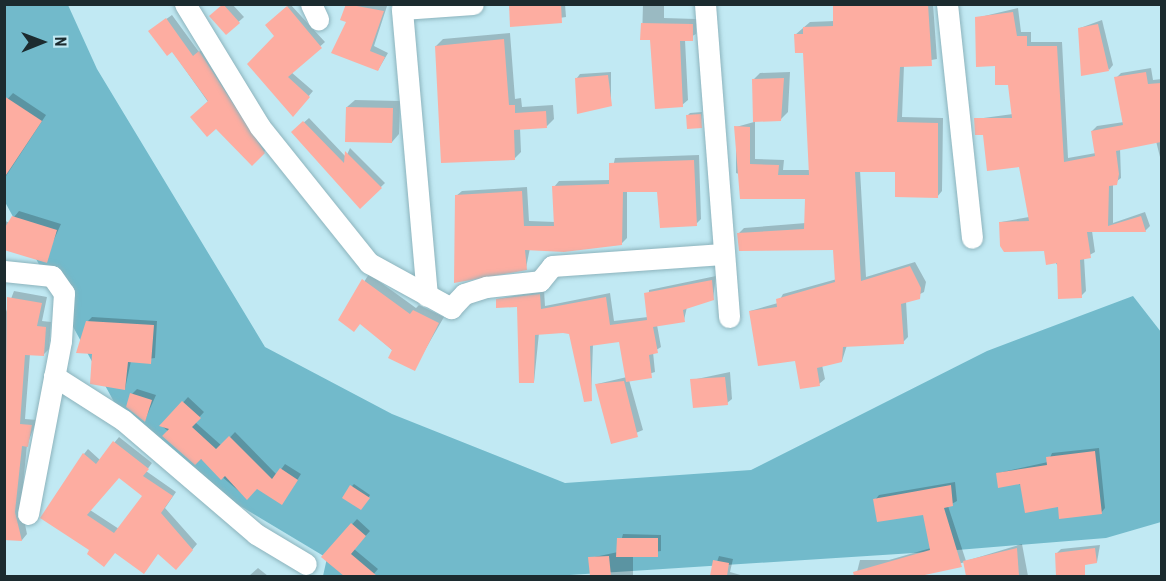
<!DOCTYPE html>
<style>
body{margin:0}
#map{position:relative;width:1166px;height:581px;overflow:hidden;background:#c1e9f3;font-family:"Roboto Condensed",sans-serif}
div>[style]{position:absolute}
.green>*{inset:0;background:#72bacb}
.shadow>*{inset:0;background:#0003}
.building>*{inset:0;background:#fdada1}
.roads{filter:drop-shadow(0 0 2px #8cb3bc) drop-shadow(0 0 2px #8cb3bc)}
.minor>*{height:21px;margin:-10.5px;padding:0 10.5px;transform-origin:10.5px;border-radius:10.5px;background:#fff}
span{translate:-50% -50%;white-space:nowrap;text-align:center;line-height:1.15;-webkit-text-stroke:6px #c1e9f3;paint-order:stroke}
.frame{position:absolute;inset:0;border:6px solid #1c2b2f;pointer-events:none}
.north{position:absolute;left:12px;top:12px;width:60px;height:60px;-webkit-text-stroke:4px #c1e9f3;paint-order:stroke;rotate:89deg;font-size:16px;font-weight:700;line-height:24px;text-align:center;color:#1c2b2f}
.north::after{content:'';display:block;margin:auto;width:21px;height:27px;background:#1c2b2f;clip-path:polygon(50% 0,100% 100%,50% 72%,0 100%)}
</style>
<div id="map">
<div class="green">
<i style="clip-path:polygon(5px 5px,68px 5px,97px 69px,265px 347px,392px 414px,565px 483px,751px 470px,987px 351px,1133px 296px,1161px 332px,1161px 522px,1106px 538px,945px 551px,554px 576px,323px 576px,327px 558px,137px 444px,5px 202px)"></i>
</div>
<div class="shadow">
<i style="clip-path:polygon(223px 4px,232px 4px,244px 17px,226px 33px)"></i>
<i style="clip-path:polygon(290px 4px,325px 42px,291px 72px,313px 91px,297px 110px,271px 21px)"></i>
<i style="clip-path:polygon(347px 4px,387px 6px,374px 46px,388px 53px,378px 70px,348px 21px)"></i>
<i style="clip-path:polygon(509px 4px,565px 4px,566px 17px,512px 25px)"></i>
<i style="clip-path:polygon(643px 4px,664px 4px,664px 18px,696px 19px,696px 34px,685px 40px,688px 100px,682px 105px,652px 39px,642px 39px)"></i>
<i style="clip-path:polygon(834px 4px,933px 4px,937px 59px,904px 65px,902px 117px,943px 118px,942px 191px,937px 197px,897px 171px,860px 170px,866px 277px,915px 262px,926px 282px,924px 292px,906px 301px,908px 337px,903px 342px,847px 345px,842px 361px,822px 365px,825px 379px,819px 384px,750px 311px,778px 303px,783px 294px,837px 279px,835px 248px,739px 233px,744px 228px,806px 223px,807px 197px,736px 173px,736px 127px,754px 122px,753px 80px,760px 73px,790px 72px,788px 112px,781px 119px,755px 120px,755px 159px,784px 160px,783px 170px,811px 170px,804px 51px,795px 35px,810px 22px,835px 21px)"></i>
<i style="clip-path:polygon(1018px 8px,1021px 32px,1031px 32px,1031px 42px,1062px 42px,1068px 158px,1096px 153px,1092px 131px,1097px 126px,1124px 122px,1116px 78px,1121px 73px,1151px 68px,1153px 80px,1162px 79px,1162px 165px,1156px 141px,1120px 148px,1121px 178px,1113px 184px,1113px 223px,1145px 212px,1150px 226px,1145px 231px,1092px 231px,1095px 252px,1084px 258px,1086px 291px,1081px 296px,1045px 249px,1001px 222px,1029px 217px,1021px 165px,976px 119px,1013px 114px,1009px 83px,976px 18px)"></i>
<i style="clip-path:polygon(172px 15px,199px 52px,204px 48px,269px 147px,252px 164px,155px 27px)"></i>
<i style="clip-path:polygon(1102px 20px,1113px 65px,1109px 70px,1080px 28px)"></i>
<i style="clip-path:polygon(510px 33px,515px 99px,521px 98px,522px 107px,553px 105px,554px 119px,547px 126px,520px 128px,521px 152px,514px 159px,436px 46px,443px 39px)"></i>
<i style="clip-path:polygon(611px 72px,611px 105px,577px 78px,580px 74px)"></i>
<i style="clip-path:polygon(13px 93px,46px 115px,4px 179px,4px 103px)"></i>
<i style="clip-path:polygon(355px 100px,400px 101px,399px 134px,392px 142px,347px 107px)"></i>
<i style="clip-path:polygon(702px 112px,701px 127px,688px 115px,690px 113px)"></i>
<i style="clip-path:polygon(309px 118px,346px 157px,350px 148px,385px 183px,360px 207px,293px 132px)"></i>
<i style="clip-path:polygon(699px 155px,701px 219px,696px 224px,659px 191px,627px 191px,627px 238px,621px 244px,530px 248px,526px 268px,456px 196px,462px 191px,527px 187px,529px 221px,555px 222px,554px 187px,559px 181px,610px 180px,615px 158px)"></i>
<i style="clip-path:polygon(19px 211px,61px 224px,47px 255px,4px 249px,4px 220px,9px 223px)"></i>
<i style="clip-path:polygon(369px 274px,416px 308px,419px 305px,444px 317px,414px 369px,361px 323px,340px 320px)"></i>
<i style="clip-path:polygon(716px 276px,713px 299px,687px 307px,684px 320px,657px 325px,661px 347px,653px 352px,655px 372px,629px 380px,643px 430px,612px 443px,597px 384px,627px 377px,620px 340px,593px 344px,591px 399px,570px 332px,539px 333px,534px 382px,518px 305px,497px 299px,544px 290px,545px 306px,610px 293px,614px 321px,648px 317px,649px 290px)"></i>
<i style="clip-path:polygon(14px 291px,47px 297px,42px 321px,51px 322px,49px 349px,43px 355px,30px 354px,25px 419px,37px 420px,27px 445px,21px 505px,27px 534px,22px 540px,4px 539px,4px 317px)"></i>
<i style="clip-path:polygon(92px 317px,157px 321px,155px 358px,131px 361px,125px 389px,94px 353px,87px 322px)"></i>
<i style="clip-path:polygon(730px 372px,732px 399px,727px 403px,692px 380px)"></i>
<i style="clip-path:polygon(137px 389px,156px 395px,145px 420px,132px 394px)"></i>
<i style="clip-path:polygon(188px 397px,204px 412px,195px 422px,222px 446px,235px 432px,277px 475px,285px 464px,301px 474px,286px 498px,257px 487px,247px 498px,162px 426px)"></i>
<i style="clip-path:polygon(evenodd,119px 437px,152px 463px,146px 471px,176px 492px,165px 508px,197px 544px,181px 563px,159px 553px,91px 550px,42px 518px,84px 454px,88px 449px,100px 460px,119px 437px,119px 476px,144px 496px,119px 529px,90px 510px,119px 476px)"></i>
<i style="clip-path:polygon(1099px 448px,1105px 508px,1101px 513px,1059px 505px,998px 473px,1048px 462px,1052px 453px)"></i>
<i style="clip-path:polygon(955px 482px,957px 501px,948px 506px,966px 561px,1022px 544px,1028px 576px,967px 576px,965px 562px,919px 576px,856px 576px,860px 560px,889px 560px,931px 548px,924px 513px,875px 500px,879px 495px)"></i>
<i style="clip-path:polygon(354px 484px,370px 495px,363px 506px,352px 486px)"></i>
<i style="clip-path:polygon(357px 519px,370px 531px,354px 549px,378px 569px,372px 576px,346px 576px,323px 556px)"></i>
<i style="clip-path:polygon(623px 534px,661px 535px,661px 551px,633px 555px,633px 576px,592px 576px,590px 558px,618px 552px)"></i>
<i style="clip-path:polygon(1100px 545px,1097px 562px,1056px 554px,1061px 549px)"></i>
<i style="clip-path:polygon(719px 556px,733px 559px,730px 572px,744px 576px,712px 576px)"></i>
<i style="clip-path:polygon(258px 568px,268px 576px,249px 576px)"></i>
</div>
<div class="building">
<i style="clip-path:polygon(223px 4px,240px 23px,226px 35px,209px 16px)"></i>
<i style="clip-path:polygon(346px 4px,384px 11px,370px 51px,385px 57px,378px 71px,331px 53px,346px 22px,340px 20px)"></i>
<i style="clip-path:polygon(509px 4px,561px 4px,562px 23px,510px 27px)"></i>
<i style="clip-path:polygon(833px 4px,928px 4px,932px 66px,900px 67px,897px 122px,938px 123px,938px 198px,895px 197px,895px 172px,855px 172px,861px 281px,910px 266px,921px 288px,920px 299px,901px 304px,904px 344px,843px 347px,842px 362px,817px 368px,820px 386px,800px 389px,795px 361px,758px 366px,749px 311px,777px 307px,776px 299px,835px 282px,833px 250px,739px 251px,737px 233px,804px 229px,805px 199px,740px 199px,734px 126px,750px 127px,750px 164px,779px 165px,778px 175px,809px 175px,803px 53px,795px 53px,794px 34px,803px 34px,803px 27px,833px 26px)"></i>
<i style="clip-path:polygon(287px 6px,322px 48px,288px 77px,310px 97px,293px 117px,247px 64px,274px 36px,265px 25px)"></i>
<i style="clip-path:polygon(1013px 12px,1017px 36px,1027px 36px,1027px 46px,1057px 46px,1064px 162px,1095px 156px,1091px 131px,1123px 125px,1114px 77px,1146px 72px,1148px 84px,1161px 83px,1161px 142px,1116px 151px,1119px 174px,1117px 185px,1109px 186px,1108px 226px,1141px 216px,1146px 232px,1087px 232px,1091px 258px,1080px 260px,1082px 298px,1058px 299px,1057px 263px,1046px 265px,1044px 251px,1004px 252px,1000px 246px,999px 222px,1029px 221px,1019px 167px,987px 171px,983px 135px,975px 135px,974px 118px,1012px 118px,1008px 85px,995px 85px,995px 66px,976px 67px,975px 17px)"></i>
<i style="clip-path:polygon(166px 18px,193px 56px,199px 51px,265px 153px,252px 166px,216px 129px,207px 137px,190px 117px,208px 101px,172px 52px,167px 56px,148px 31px)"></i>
<i style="clip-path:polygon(641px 23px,693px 24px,693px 41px,680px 41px,683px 107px,655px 109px,650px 40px,640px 40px)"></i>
<i style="clip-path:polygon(1098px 24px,1109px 71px,1081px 76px,1078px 28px)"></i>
<i style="clip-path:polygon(504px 39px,509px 105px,515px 105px,515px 113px,546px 111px,547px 128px,514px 130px,515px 160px,441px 163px,435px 46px)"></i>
<i style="clip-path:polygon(608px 75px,612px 106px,577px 114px,575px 78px)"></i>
<i style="clip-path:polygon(784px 78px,781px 121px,753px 122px,752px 79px)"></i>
<i style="clip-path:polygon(4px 96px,42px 121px,4px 178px)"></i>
<i style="clip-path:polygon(346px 107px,393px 108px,392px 143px,345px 142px)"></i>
<i style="clip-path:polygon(701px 114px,702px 128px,687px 129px,686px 115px)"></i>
<i style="clip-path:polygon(303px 121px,344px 163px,345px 151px,382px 188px,360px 209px,291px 132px)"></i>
<i style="clip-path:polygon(694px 160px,697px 226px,660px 228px,657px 192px,623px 192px,622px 245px,564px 252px,525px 250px,527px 270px,454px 283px,455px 195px,522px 191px,524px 226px,554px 226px,552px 186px,609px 184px,609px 163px)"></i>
<i style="clip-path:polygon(12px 216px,57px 230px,47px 263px,4px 250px,4px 229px)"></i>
<i style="clip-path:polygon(362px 279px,410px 314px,413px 310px,439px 323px,415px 371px,388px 358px,392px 350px,360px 324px,354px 332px,338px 320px)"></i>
<i style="clip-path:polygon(712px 280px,714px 300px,683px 310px,685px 322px,653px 327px,658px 353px,649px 355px,652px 378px,626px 382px,619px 342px,590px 346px,592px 401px,584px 402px,569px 334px,563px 333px,535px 335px,534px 383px,519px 383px,517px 307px,496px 308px,496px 299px,540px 294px,541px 309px,606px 297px,610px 325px,647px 320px,644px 293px)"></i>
<i style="clip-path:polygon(7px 297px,42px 303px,37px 326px,46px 327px,44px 356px,25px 355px,20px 424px,32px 425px,28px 447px,22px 446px,15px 512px,22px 541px,4px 540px)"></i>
<i style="clip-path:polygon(86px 321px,154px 325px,151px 364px,128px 362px,125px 390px,90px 384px,92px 354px,76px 353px)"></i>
<i style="clip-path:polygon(725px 377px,728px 405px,693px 408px,690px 379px)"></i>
<i style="clip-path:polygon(624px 381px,638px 437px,611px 444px,595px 384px)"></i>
<i style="clip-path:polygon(130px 393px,152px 400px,145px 422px,126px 407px)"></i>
<i style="clip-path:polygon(182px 401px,201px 418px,192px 427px,216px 449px,229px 436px,272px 479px,280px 468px,298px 480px,282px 505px,257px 489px,247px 500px,225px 476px,221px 480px,201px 459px,195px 465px,162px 436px,169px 429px,159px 426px)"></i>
<i style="clip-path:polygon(evenodd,113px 441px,149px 469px,143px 476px,173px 496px,161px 513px,193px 550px,176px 570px,158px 554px,144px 574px,115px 553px,104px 567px,87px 554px,89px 550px,40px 518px,83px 453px,96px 464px,113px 441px,119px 478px,142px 496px,114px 533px,87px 515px,119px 478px)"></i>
<i style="clip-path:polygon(1095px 451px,1102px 514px,1059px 519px,1058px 507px,1025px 513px,1020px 484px,998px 488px,996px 473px,1047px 465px,1046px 457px)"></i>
<i style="clip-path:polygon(350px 485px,370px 498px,361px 510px,342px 498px)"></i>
<i style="clip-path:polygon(951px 485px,953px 506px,944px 508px,962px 567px,920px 576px,854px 576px,853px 572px,930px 550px,923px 515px,877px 522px,873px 499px)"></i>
<i style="clip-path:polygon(351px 523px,366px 536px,351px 554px,377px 576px,344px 576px,321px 557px)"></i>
<i style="clip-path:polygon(617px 538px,658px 538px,658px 557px,616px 557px)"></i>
<i style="clip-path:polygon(1017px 548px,1019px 576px,966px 576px,963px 561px)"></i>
<i style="clip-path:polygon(1095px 548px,1097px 563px,1085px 565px,1085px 576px,1056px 576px,1055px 553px)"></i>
<i style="clip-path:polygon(609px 556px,611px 576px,590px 576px,588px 557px)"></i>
<i style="clip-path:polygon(713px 560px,729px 563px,727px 576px,710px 576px)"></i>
</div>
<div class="roads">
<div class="minor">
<i style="left:185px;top:4px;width:144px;rotate:58.6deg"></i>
<i style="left:260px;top:127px;width:174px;rotate:51.3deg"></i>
<i style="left:369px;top:263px;width:94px;rotate:28.8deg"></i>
<i style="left:451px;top:308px;width:19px;rotate:-47deg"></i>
<i style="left:464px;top:294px;width:23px;rotate:-18deg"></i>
<i style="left:486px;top:287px;width:54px;rotate:-6.3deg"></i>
<i style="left:540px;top:281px;width:19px;rotate:-51deg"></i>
<i style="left:552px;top:266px;width:171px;rotate:-4deg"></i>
<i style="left:311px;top:4px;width:17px;rotate:65deg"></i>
<i style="left:705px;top:4px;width:314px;rotate:85.6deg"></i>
<i style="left:947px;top:4px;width:235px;rotate:83.9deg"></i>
<i style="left:4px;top:271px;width:48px;rotate:5.9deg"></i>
<i style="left:52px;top:276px;width:21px;rotate:55deg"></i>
<i style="left:64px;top:293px;width:48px;rotate:93.6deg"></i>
<i style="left:61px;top:341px;width:176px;rotate:100.8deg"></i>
<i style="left:427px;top:296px;width:288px;rotate:-95deg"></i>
<i style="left:402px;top:9px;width:71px;rotate:-4deg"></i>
<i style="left:54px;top:376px;width:82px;rotate:32.5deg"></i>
<i style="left:123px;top:420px;width:175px;rotate:40.6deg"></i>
<i style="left:256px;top:534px;width:58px;rotate:31deg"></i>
</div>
</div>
<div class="frame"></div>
<div class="north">N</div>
</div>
